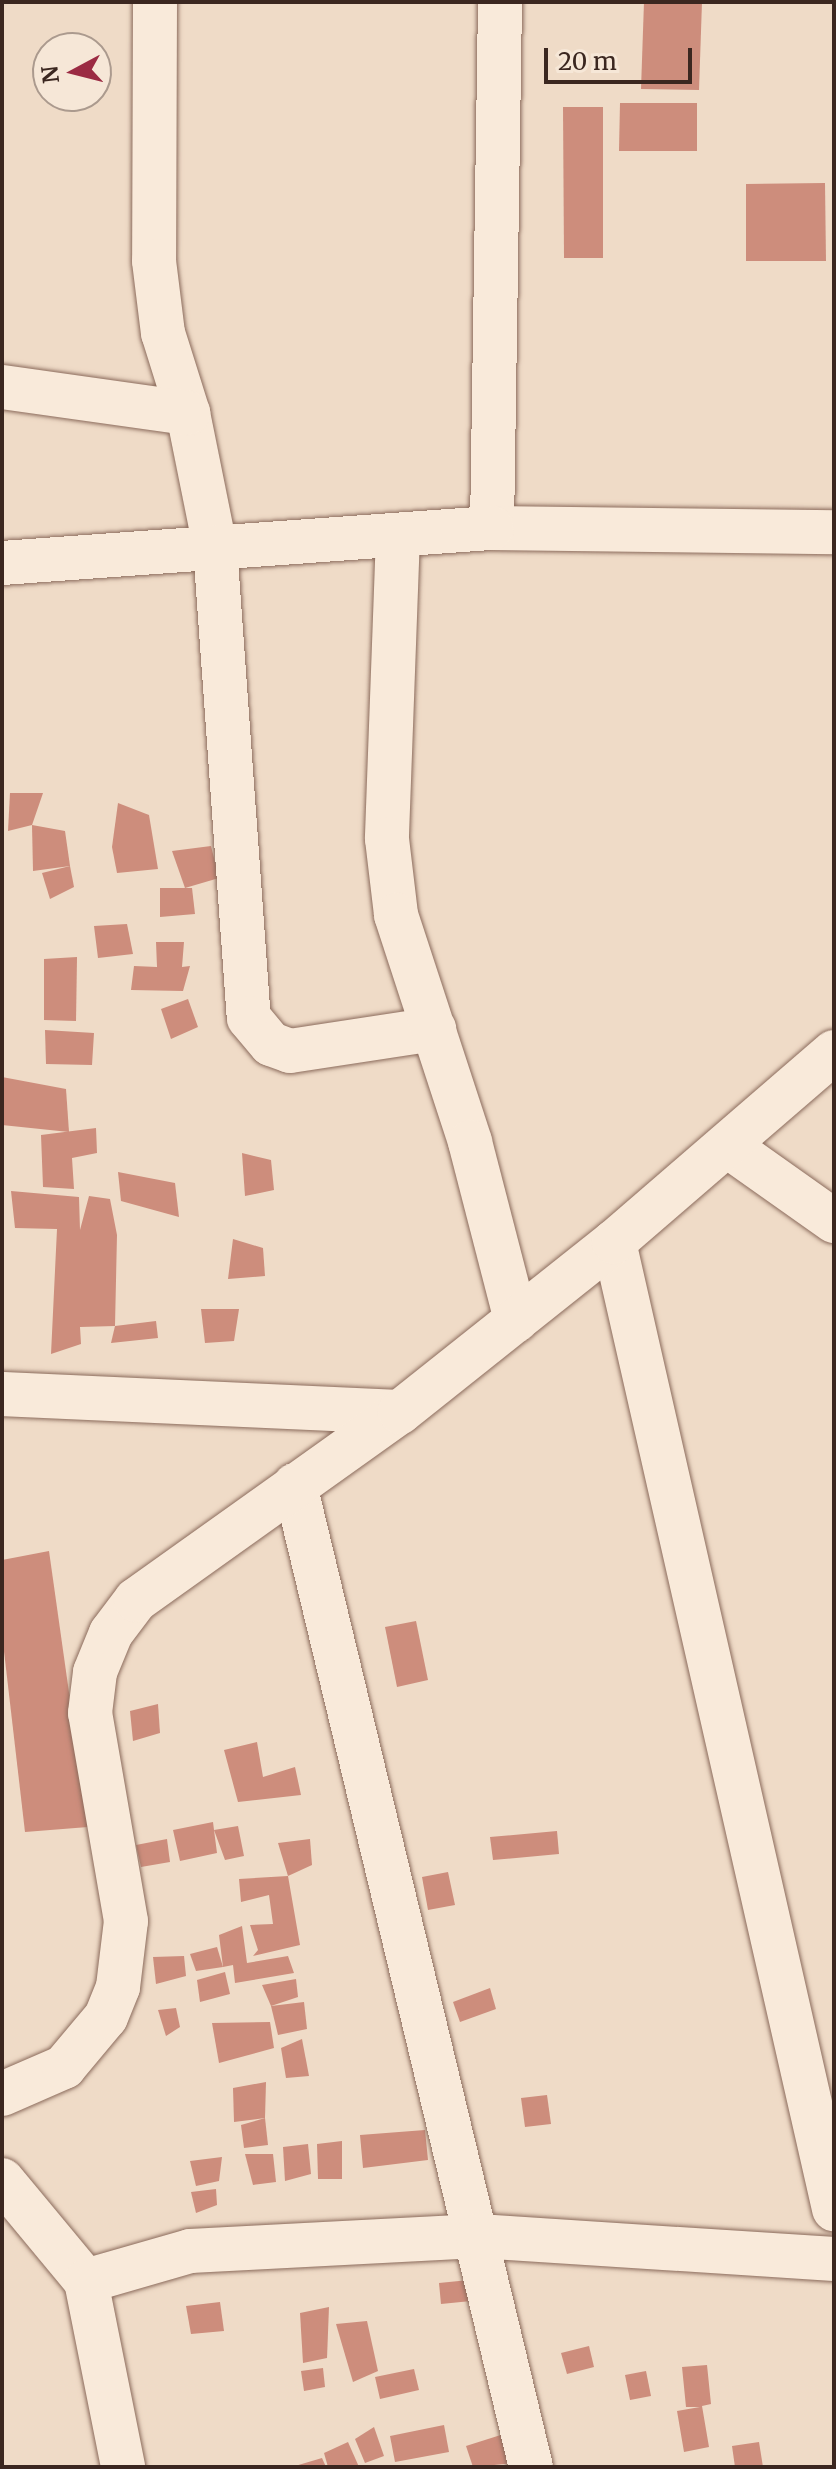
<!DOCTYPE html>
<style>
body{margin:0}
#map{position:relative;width:836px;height:2469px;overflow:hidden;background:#efdbc7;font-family:Merriweather,serif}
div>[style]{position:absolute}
.building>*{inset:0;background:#cd8d7c}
.roads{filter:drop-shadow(0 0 2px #8b6b5c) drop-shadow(0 0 2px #8b6b5c)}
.minor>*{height:44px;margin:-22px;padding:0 22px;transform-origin:22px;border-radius:22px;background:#f9eada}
span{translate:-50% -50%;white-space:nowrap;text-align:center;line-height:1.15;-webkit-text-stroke:7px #f6e7d7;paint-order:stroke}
.frame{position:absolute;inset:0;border:4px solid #3b2720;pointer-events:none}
.north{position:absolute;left:32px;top:32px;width:80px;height:80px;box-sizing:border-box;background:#f6e7d7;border:2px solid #ab9a8e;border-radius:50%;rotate:263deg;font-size:22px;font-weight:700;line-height:32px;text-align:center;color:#3b2720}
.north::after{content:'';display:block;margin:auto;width:28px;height:36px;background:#9b2b43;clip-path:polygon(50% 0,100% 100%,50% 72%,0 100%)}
.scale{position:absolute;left:544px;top:48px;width:148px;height:36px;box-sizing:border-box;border:4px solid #3b2720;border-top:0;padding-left:10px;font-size:24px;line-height:28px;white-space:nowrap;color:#3b2720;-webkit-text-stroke:6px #f6e7d7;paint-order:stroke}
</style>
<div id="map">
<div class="building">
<i style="clip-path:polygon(644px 2px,702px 2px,699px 90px,641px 89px)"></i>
<i style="clip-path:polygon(620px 103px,697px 103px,697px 151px,619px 151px)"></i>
<i style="clip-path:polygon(563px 107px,603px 107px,603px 258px,564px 258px)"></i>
<i style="clip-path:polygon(825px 183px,826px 261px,746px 261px,746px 184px)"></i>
<i style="clip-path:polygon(10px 793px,43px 793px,32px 825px,8px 831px)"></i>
<i style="clip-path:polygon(118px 803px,149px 815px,158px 869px,117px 873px,112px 847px)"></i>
<i style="clip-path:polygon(32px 825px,65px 831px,70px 866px,33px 871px)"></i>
<i style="clip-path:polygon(211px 846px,219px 878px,185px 888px,172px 851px)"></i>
<i style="clip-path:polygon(70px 866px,74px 887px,50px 899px,42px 873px)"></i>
<i style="clip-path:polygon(160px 888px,192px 888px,195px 914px,160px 917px)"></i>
<i style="clip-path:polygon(127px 924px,133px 954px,98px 958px,94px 926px)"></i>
<i style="clip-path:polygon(156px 942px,184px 942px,182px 967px,190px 966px,183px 991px,131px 990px,134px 966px,157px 967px)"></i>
<i style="clip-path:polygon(77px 957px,76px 1021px,44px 1020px,44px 959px)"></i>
<i style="clip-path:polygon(188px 999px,198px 1027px,171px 1039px,161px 1009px)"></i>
<i style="clip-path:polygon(45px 1030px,94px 1033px,92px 1065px,46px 1064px)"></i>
<i style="clip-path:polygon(2px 1077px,66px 1089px,69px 1132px,2px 1125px)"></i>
<i style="clip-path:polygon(96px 1128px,97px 1153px,72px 1158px,74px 1189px,43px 1187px,41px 1135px)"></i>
<i style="clip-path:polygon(242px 1153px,271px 1160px,274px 1190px,245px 1196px)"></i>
<i style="clip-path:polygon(118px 1172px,175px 1183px,179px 1217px,121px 1201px)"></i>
<i style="clip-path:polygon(11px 1191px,79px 1197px,80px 1230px,89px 1196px,110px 1199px,117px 1235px,115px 1326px,80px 1327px,81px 1344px,51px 1354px,57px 1229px,15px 1228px)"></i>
<i style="clip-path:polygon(233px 1239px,263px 1248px,265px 1276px,228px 1279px)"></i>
<i style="clip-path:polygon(201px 1309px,239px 1309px,234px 1341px,205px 1343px)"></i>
<i style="clip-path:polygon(156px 1321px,158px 1338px,111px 1343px,115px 1326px)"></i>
<i style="clip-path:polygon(49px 1551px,88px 1827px,25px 1832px,2px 1634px,2px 1560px)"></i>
<i style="clip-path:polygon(416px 1621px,428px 1680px,397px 1687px,385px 1627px)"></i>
<i style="clip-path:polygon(158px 1704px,160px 1733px,133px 1741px,130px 1711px)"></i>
<i style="clip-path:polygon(257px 1742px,263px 1777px,295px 1767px,301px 1795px,238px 1802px,224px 1750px)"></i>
<i style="clip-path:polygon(213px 1822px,214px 1830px,238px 1826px,244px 1856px,225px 1860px,214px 1830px,217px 1853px,180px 1861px,173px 1830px)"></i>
<i style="clip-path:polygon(557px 1831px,559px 1854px,493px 1860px,490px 1837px)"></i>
<i style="clip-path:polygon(167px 1839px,170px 1862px,141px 1867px,136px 1845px)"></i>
<i style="clip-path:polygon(310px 1839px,312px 1865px,288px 1876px,278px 1843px)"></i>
<i style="clip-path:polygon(448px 1872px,455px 1905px,428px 1910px,422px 1877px)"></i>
<i style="clip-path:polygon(288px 1876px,300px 1945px,253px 1956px,258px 1950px,250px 1925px,273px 1924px,269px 1895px,241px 1902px,239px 1879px)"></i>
<i style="clip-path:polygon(242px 1926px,247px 1963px,288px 1956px,294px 1973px,235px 1983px,233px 1965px,223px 1967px,219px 1935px)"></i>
<i style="clip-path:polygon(217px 1947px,223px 1967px,196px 1971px,190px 1954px)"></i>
<i style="clip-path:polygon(184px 1956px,186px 1976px,156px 1984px,153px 1957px)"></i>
<i style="clip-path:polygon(225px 1972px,230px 1994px,200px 2002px,197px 1980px)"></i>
<i style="clip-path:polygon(296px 1979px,298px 1997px,271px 2006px,262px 1985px)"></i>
<i style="clip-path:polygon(490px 1988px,496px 2009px,460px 2022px,453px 2002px)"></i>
<i style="clip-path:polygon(304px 2002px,307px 2029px,278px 2035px,271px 2006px)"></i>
<i style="clip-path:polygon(176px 2008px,180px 2027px,166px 2036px,158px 2010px)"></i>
<i style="clip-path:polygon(270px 2022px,274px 2048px,219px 2063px,212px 2023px)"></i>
<i style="clip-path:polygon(302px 2039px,309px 2076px,286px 2078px,281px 2048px)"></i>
<i style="clip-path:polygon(266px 2082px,265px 2118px,234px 2122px,233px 2088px)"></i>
<i style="clip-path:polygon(547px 2095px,551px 2124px,525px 2127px,521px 2098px)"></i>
<i style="clip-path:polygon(265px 2118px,268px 2145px,244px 2148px,241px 2125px)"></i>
<i style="clip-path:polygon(425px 2130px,428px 2160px,363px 2168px,360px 2135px)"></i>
<i style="clip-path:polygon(342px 2141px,342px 2179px,318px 2179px,317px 2144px)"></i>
<i style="clip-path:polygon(308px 2144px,311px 2174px,285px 2181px,283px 2147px)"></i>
<i style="clip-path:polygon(245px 2154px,273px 2154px,276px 2182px,253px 2185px)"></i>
<i style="clip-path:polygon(222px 2157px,219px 2181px,196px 2186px,190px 2161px)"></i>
<i style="clip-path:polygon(216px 2189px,217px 2205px,196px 2213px,191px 2192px)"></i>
<i style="clip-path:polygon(469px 2280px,471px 2301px,441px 2304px,439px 2283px)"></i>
<i style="clip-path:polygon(220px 2302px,224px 2331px,191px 2334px,186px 2306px)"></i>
<i style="clip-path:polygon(329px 2307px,327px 2358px,303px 2363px,300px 2313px)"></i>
<i style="clip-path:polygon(367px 2321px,378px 2371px,353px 2382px,336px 2324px)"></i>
<i style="clip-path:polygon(589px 2346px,594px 2367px,567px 2374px,561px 2353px)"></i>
<i style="clip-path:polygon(707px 2365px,711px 2404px,702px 2406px,709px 2447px,684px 2452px,677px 2411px,700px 2407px,686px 2407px,682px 2367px)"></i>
<i style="clip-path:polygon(323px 2368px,325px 2387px,304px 2391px,301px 2371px)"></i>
<i style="clip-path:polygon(414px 2369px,419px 2390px,380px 2399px,375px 2377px)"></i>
<i style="clip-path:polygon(646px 2371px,651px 2396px,630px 2400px,625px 2375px)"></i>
<i style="clip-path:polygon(444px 2425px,449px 2452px,395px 2462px,390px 2436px)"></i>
<i style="clip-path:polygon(374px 2427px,384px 2456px,365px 2463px,355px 2439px)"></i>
<i style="clip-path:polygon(507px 2433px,516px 2463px,473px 2467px,466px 2446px)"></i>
<i style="clip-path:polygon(348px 2442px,359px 2467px,328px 2467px,324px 2453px)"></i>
<i style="clip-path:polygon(759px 2442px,763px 2467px,735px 2467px,732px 2446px)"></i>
<i style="clip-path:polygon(322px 2458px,326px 2467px,295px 2467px,295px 2466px)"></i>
</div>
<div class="roads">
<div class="minor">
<i style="left:155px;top:2px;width:259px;rotate:90.2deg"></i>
<i style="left:154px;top:261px;width:73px;rotate:82.9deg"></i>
<i style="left:163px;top:333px;width:84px;rotate:72.6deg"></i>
<i style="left:188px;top:413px;width:137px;rotate:78.6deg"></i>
<i style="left:215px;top:547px;width:472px;rotate:85.9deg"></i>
<i style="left:249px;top:1018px;width:34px;rotate:50deg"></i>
<i style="left:271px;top:1044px;width:20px;rotate:20deg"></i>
<i style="left:290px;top:1051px;width:146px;rotate:-8.7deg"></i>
<i style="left:500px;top:2px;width:526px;rotate:90.87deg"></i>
<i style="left:492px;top:528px;width:342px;rotate:0.7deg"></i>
<i style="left:2px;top:387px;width:188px;rotate:8deg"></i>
<i style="left:398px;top:535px;width:304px;rotate:92.1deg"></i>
<i style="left:387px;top:839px;width:77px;rotate:83.2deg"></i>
<i style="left:396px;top:915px;width:239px;rotate:71.9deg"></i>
<i style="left:470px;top:1142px;width:184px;rotate:75.5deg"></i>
<i style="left:2px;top:563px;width:491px;rotate:-4.1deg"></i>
<i style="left:728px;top:1146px;width:130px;rotate:35.3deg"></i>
<i style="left:614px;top:1242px;width:992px;rotate:77.18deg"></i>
<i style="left:2px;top:1394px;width:398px;rotate:2.6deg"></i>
<i style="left:295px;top:1485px;width:1010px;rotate:76.49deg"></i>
<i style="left:2px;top:2094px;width:68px;rotate:-23.5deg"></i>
<i style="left:64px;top:2067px;width:65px;rotate:-50deg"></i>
<i style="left:106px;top:2017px;width:32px;rotate:-68deg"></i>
<i style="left:118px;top:1987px;width:66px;rotate:-83.1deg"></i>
<i style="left:126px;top:1921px;width:211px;rotate:-99.8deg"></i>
<i style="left:90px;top:1713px;width:41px;rotate:-83deg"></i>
<i style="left:95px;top:1672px;width:42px;rotate:-67.7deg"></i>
<i style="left:111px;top:1633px;width:41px;rotate:-52.9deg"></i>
<i style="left:136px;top:1600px;width:324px;rotate:-35.5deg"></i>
<i style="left:400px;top:1412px;width:273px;rotate:-38.5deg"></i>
<i style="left:614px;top:1242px;width:291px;rotate:-40.8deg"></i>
<i style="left:2px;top:2180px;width:131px;rotate:50.3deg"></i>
<i style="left:86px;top:2281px;width:190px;rotate:78.7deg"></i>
<i style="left:86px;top:2281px;width:108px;rotate:-16.1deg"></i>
<i style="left:190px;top:2251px;width:288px;rotate:-3deg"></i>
<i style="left:478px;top:2236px;width:357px;rotate:3.7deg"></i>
</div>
</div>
<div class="frame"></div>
<div class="north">N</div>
<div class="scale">20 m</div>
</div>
